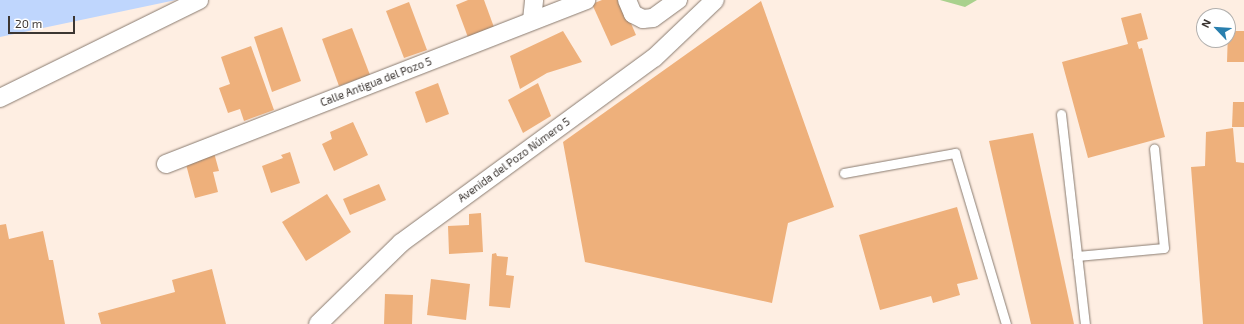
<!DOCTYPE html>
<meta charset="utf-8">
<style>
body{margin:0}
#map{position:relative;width:1244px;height:324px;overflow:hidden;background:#feeee2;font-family:"Exo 2",sans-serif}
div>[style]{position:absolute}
.forest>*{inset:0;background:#a9d18d}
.water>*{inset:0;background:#bfd6fd}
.building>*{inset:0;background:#eeb07b}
.roads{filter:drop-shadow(0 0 1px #897b70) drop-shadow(0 0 1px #897b70)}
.lane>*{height:9px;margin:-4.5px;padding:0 4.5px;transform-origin:4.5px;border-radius:4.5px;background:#fff}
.street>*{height:18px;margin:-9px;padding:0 9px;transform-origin:9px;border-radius:9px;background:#fff}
span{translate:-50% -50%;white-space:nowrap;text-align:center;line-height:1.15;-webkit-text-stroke:4px #fff;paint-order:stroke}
.street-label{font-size:11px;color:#3c3632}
.north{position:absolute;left:1196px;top:8px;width:40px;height:40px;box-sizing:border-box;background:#fff;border:1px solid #b1afad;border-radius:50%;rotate:295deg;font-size:11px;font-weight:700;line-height:16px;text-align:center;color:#3c3632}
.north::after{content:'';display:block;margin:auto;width:14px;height:18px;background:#297fae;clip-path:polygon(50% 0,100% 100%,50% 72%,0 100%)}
.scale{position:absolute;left:8px;top:16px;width:67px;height:18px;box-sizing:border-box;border:2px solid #3c3632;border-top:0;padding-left:5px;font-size:12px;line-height:14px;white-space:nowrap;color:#3c3632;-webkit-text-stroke:3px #fff;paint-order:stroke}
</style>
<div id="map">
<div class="forest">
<i style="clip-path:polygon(940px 0,977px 0,965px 7px)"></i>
</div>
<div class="water">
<i style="clip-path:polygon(0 0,176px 0,0 37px)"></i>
</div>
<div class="building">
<i style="clip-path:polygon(468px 0,484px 0,495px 30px,469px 40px,456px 5px)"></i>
<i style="clip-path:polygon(602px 0,621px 0,636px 35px,611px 46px,592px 4px)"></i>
<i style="clip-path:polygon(761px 1px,834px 207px,788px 223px,772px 303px,585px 262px,563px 142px)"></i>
<i style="clip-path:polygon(409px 2px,427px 50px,404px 58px,386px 11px)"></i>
<i style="clip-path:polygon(1141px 13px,1148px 39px,1137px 42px,1139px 49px,1142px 48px,1165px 137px,1088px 158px,1062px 62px,1128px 44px,1121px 18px)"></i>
<i style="clip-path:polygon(282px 27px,301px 81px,272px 92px,254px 37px)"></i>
<i style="clip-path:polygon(352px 28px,370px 75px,339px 86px,322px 39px)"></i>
<i style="clip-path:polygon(563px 31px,582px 62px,547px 73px,520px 89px,510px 56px)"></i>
<i style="clip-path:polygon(1228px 31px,1244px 31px,1244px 62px,1227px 62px)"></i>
<i style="clip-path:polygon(251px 46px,274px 110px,244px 121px,240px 109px,228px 113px,219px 88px,230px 84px,221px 57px)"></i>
<i style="clip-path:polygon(438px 83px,449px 114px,426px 123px,415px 92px)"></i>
<i style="clip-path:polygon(538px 83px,551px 116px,523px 133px,508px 100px)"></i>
<i style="clip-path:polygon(1233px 102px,1244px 102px,1244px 127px,1232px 127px)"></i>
<i style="clip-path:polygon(353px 122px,368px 155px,334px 171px,322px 144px,332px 139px,330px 132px)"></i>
<i style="clip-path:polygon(1233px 128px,1236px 162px,1244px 163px,1244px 324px,1203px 324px,1191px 167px,1205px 166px,1206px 132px)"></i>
<i style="clip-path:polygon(1033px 133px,1074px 324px,1031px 324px,989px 141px)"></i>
<i style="clip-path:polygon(213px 149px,219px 171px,213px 172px,218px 192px,195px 198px,184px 157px)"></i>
<i style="clip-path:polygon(290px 152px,300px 183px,271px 193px,262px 166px,283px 158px,281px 155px)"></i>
<i style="clip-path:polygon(379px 184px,386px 200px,350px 215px,343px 199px)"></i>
<i style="clip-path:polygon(327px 194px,351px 232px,306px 261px,282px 222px)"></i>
<i style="clip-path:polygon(957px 207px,978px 279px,957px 284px,960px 295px,933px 303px,931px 296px,880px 310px,859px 235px)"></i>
<i style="clip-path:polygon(481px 213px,483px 252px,449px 254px,448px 226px,469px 225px,469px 214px)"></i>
<i style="clip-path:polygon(6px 224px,9px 239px,43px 231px,49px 260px,53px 260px,65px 324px,0 324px,0 225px)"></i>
<i style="clip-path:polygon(496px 253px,497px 256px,508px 257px,506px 275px,514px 276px,510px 308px,489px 306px,492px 254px)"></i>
<i style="clip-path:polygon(212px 269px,226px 324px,101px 324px,98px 313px,175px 292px,172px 280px)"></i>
<i style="clip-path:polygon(431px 279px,470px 284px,466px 320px,427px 315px)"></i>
<i style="clip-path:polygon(385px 294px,413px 295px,412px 324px,384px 324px)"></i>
</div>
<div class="roads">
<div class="lane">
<i style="left:1061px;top:114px;width:211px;rotate:83.5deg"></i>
<i style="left:844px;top:173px;width:113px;rotate:-10.2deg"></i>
<i style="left:955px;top:153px;width:178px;rotate:73.4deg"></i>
<i style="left:1077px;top:256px;width:87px;rotate:-5.3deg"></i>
<i style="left:1164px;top:248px;width:100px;rotate:-95.7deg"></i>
</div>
<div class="street">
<i style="left:627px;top:0;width:15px;rotate:67deg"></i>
<i style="left:633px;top:14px;width:11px;rotate:27deg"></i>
<i style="left:643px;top:19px;width:10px;rotate:-6deg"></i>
<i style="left:653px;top:18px;width:31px;rotate:-36deg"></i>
<i style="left:532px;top:20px;width:20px;rotate:-84deg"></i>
<i style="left:0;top:98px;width:222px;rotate:-26.2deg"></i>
<i style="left:166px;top:164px;width:451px;rotate:-21.3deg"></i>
<i style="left:318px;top:324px;width:116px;rotate:-44.3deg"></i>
<i style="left:401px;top:243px;width:313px;rotate:-36.2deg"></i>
<i style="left:654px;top:58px;width:84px;rotate:-43.6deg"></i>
</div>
</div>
<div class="street-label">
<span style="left:376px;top:82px;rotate:-21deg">Calle Antigua del Pozo 5</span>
<span style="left:514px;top:160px;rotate:-36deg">Avenida del Pozo Número 5</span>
</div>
<div class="north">N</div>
<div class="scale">20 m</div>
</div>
